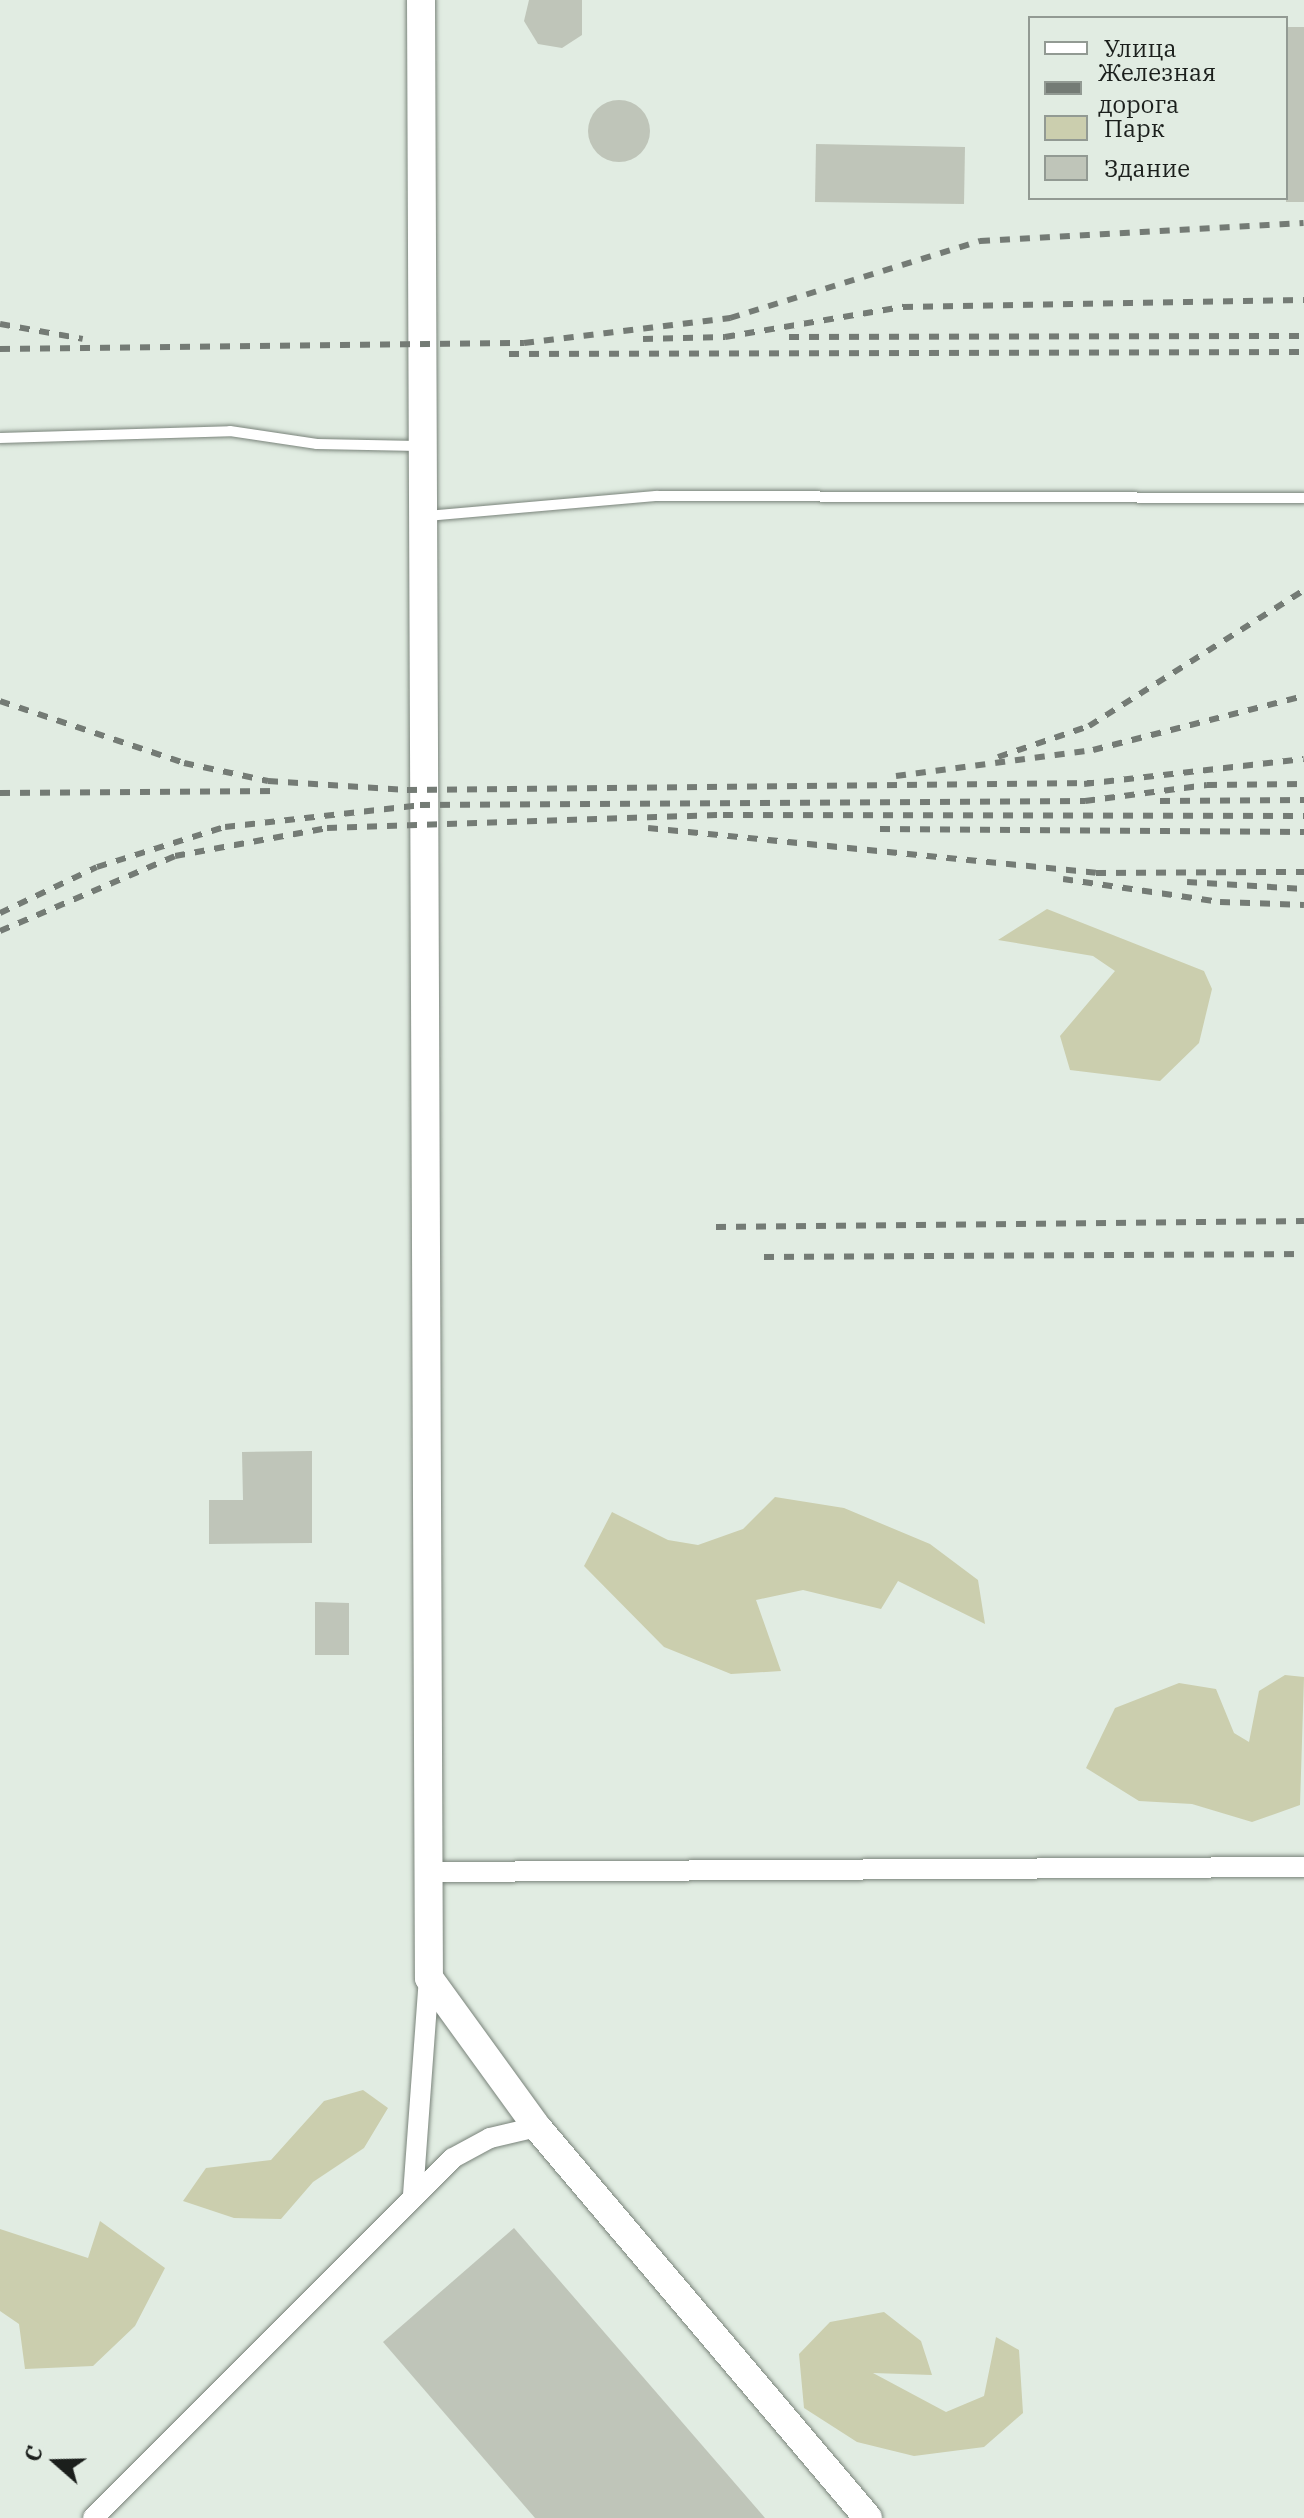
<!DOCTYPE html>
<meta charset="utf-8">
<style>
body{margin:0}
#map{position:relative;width:1304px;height:2518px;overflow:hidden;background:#e1ece2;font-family:"IBM Plex Serif",serif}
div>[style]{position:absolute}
.green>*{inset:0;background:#cbceae}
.building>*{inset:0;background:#bfc5b9}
.round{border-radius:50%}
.roads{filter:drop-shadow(0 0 2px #79837a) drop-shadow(0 0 2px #79837a)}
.lane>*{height:10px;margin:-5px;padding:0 5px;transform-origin:5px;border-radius:5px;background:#fff}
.street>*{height:20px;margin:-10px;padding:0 10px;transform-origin:10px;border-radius:10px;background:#fff}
.secondary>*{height:28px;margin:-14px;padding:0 14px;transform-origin:14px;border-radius:14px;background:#fff}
.rail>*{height:6px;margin-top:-3px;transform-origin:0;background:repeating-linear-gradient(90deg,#747b75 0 10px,transparent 0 20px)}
span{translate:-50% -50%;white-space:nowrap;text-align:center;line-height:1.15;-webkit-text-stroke:6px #e1ece2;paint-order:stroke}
.legend{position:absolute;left:1028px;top:16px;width:260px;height:184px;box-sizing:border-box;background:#e1ece2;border:2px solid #929a93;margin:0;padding:10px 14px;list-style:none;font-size:24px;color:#1b1f1c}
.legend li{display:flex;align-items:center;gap:16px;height:40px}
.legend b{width:40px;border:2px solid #929a93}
.north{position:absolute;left:16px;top:2422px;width:80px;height:80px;-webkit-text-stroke:6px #e1ece2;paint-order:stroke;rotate:290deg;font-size:22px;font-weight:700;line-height:32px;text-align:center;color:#1b1f1c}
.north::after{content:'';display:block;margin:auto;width:28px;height:36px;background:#1b1f1c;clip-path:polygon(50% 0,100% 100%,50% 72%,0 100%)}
</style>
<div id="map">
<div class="green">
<i style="clip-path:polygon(1047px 909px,1204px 971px,1212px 989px,1199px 1043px,1160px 1081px,1070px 1070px,1060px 1036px,1115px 971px,1093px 956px,998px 940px)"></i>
<i style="clip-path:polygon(775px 1497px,844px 1508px,930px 1544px,978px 1580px,985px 1624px,898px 1581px,881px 1609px,803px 1590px,756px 1600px,781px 1671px,731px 1674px,664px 1647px,584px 1566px,612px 1512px,668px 1540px,698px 1545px,743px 1529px)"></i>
<i style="clip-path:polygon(1285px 1675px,1304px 1677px,1300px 1805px,1252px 1822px,1192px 1804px,1139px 1801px,1086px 1768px,1115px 1708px,1179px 1683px,1216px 1689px,1234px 1733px,1249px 1742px,1259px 1691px)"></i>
<i style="clip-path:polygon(363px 2090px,388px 2108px,364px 2148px,313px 2182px,281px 2219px,234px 2218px,183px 2201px,206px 2168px,271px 2160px,324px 2101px)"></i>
<i style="clip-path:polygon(100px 2221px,165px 2268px,135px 2326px,93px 2366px,25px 2369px,19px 2324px,0 2311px,0 2229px,88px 2258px)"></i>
<i style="clip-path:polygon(884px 2312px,921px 2341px,932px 2375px,873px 2373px,946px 2412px,984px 2396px,996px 2337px,1019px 2350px,1023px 2413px,984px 2447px,914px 2456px,857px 2442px,804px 2408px,799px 2354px,830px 2322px)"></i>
</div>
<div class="building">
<i style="clip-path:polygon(529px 0,582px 0,582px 35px,562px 48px,538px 44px,524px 21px)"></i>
<i style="clip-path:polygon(1286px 27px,1304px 27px,1304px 202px,1286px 202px)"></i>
<i class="round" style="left:588px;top:100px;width:62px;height:62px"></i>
<i style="clip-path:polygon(816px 144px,965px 147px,964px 204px,815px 202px)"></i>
<i style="clip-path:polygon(312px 1451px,312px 1543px,209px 1544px,209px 1500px,243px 1500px,242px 1452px)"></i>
<i style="clip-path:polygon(315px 1602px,349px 1603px,349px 1655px,315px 1655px)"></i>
<i style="clip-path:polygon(514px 2228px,765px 2518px,535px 2518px,383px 2342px)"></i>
</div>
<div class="roads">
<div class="lane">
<i style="left:0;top:438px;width:230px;rotate:-1.7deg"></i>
<i style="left:230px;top:431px;width:88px;rotate:8.5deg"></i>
<i style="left:317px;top:444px;width:101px;rotate:1.1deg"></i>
<i style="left:426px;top:516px;width:231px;rotate:-5deg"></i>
<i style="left:656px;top:496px;width:648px;rotate:0.18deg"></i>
</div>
<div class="street">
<i style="left:430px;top:1872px;width:874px;rotate:-0.33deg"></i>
<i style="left:413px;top:2195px;width:218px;rotate:-85.8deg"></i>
<i style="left:93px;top:2518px;width:509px;rotate:-45deg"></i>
<i style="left:453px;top:2158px;width:42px;rotate:-28.4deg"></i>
<i style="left:490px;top:2138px;width:48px;rotate:-13.2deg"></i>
</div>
<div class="secondary">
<i style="left:421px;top:0;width:1978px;rotate:89.77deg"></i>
<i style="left:429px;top:1978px;width:184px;rotate:54.1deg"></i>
<i style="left:537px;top:2127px;width:512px;rotate:49.75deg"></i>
</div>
</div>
<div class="rail">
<i style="left:0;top:324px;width:84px;rotate:10.2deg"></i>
<i style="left:789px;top:337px;width:515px;rotate:-0.11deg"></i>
<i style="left:643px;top:339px;width:82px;rotate:-1.4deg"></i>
<i style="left:725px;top:337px;width:181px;rotate:-9.6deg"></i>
<i style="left:903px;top:307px;width:401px;rotate:-1deg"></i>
<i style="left:0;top:349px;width:524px;rotate:-0.66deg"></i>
<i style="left:524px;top:343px;width:208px;rotate:-6.9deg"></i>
<i style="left:730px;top:318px;width:262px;rotate:-17.1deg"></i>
<i style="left:980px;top:241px;width:324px;rotate:-3.2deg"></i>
<i style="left:509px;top:354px;width:795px;rotate:-0.14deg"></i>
<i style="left:0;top:701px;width:194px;rotate:18.6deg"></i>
<i style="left:184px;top:763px;width:86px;rotate:12.1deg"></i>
<i style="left:268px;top:781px;width:139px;rotate:3.7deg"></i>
<i style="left:407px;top:790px;width:686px;rotate:-0.58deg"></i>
<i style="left:998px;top:757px;width:96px;rotate:-18.8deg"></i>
<i style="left:1089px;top:726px;width:254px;rotate:-32.3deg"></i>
<i style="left:896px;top:776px;width:199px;rotate:-7.5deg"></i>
<i style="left:1093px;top:750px;width:218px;rotate:-14.4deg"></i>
<i style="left:1084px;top:784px;width:221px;rotate:-6.5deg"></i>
<i style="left:0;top:793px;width:280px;rotate:-0.4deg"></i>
<i style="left:1160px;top:801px;width:144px;rotate:-0.4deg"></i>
<i style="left:648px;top:828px;width:450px;rotate:5.7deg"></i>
<i style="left:1096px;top:873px;width:208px;rotate:-0.3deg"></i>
<i style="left:880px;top:829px;width:424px;rotate:0.4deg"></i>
<i style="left:1063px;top:879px;width:159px;rotate:8.3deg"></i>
<i style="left:1220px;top:902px;width:84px;rotate:2deg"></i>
<i style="left:1187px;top:882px;width:117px;rotate:3.4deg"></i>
<i style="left:0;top:913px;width:107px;rotate:-25.4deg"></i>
<i style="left:97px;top:867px;width:134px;rotate:-17.4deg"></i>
<i style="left:225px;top:827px;width:196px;rotate:-6.4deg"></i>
<i style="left:420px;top:805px;width:665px;rotate:-0.34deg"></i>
<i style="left:1085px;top:801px;width:123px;rotate:-7.5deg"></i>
<i style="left:1207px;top:785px;width:97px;rotate:-0.6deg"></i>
<i style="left:0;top:931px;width:190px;rotate:-23.2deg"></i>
<i style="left:175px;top:856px;width:155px;rotate:-10.4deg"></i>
<i style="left:327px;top:828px;width:396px;rotate:-1.9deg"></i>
<i style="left:723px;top:815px;width:581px;rotate:0.1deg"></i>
<i style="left:716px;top:1227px;width:588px;rotate:-0.58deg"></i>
<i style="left:764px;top:1257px;width:540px;rotate:-0.32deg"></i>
</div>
<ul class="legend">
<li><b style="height:10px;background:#fff"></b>Улица</li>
<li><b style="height:10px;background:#747b75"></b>Железная дорога</li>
<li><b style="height:22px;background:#cbceae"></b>Парк</li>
<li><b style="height:22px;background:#bfc5b9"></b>Здание</li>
</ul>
<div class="north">С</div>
</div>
